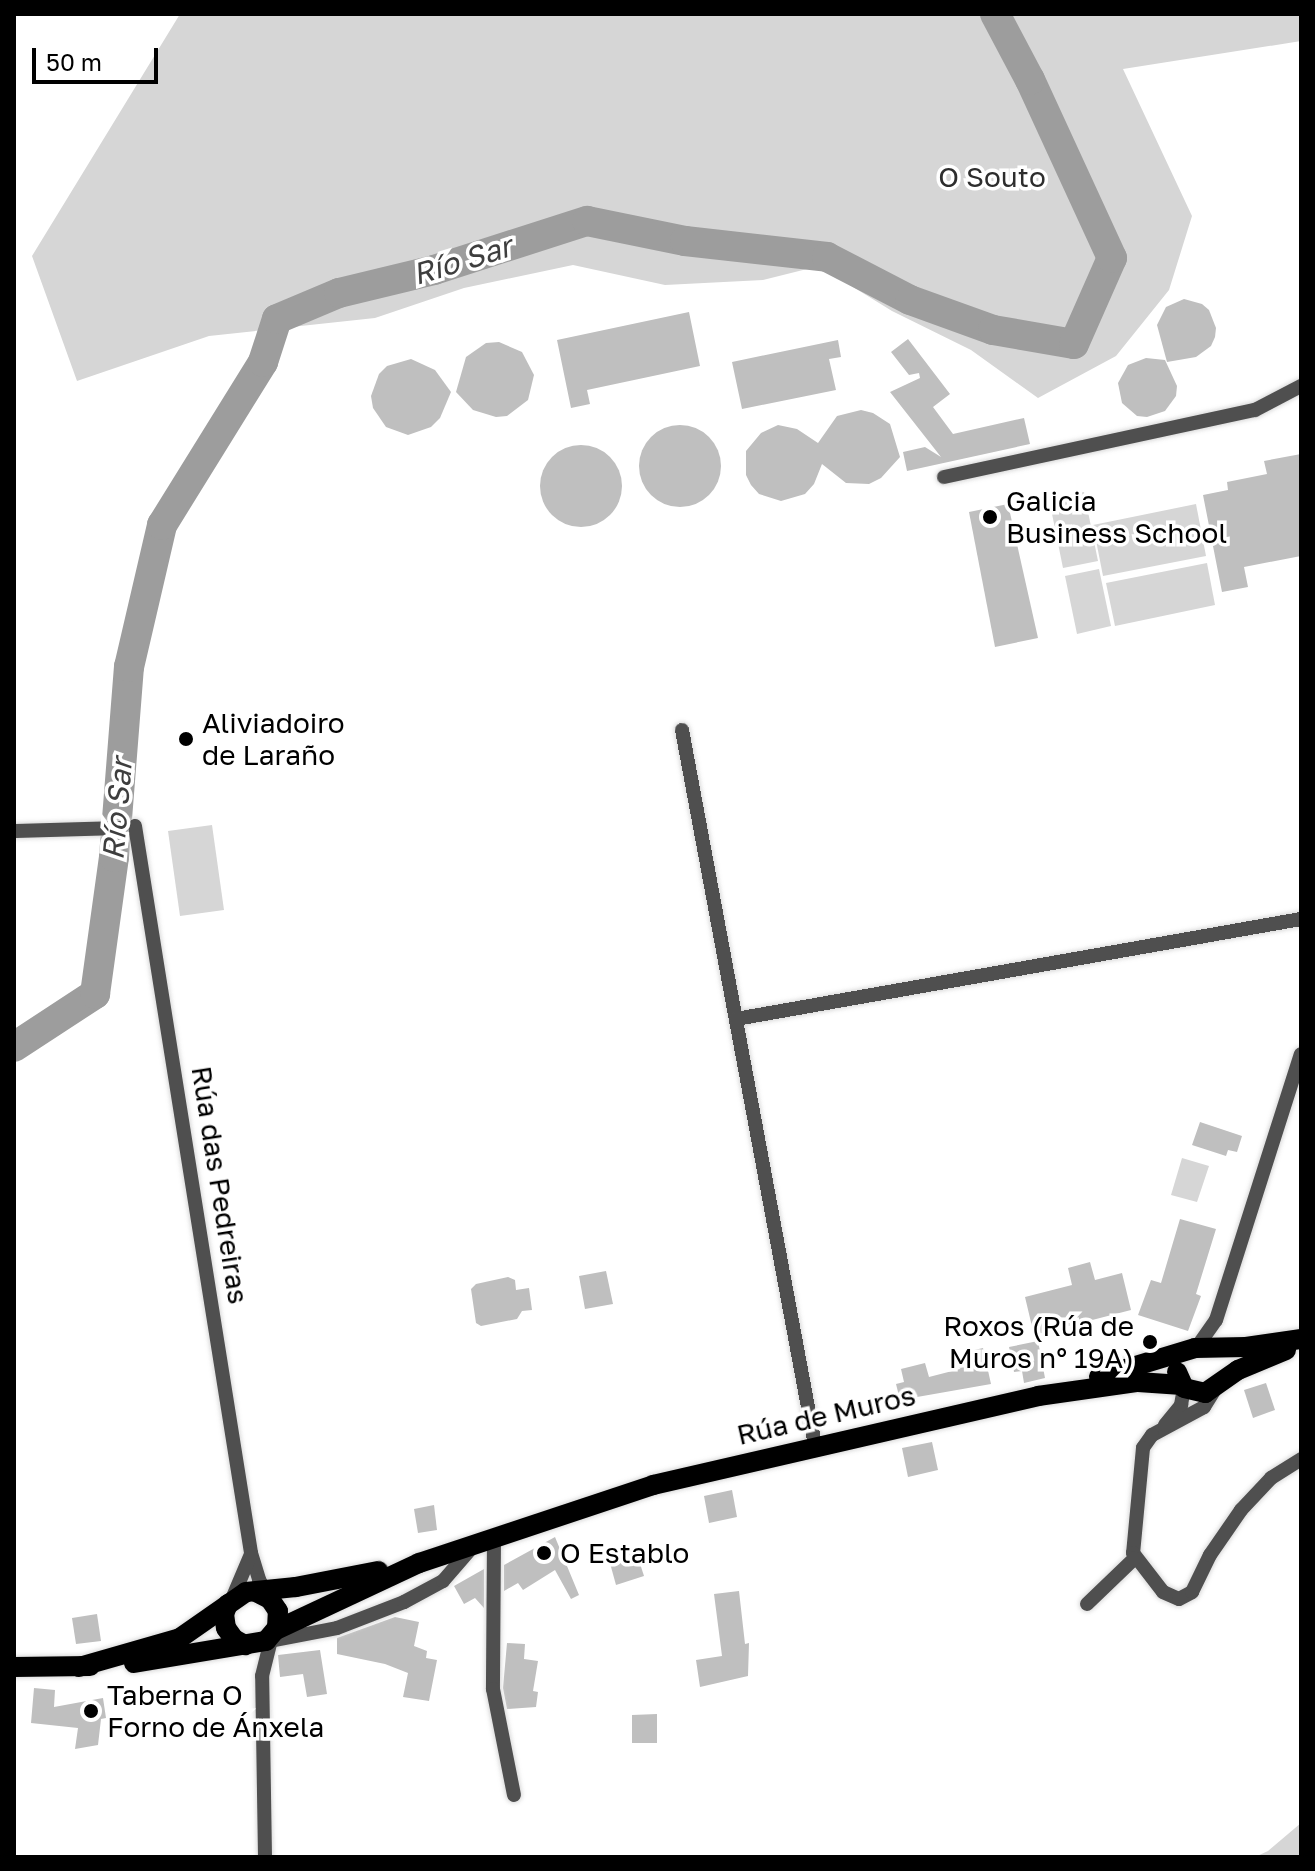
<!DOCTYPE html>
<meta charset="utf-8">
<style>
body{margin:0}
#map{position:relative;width:1315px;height:1871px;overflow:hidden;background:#fff;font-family:"Golos Text",sans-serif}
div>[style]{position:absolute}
.green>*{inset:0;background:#d6d6d6}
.river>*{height:30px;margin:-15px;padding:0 15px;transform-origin:15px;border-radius:15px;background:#9d9d9d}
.building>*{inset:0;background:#bfbfbf}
.round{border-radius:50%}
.roads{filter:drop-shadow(0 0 2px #dbdbdb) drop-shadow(0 0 2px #dbdbdb)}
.street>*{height:14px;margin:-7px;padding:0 7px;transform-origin:7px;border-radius:7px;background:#4f4f4f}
.primary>*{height:20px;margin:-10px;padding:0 10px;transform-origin:10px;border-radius:10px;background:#000}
.dots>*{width:22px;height:22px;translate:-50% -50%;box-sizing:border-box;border:4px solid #fff;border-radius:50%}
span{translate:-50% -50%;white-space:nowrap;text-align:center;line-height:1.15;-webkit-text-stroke:7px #fff;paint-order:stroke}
.park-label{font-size:28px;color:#2d2d2d}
.poi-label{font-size:28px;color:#000}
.left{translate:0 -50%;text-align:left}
.right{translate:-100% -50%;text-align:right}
.street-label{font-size:28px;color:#000}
.water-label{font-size:30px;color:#3e3e3e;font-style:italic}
.frame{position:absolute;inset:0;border:16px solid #000;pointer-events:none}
.scale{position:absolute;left:32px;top:48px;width:126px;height:36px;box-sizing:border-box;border:4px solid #000;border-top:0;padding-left:10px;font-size:24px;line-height:28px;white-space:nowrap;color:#000;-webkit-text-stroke:6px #fff;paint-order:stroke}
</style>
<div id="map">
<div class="green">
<i style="clip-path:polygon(180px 14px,1301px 14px,1301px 41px,1123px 69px,1192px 216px,1169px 290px,1116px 356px,1038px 398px,971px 350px,892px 311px,819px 266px,763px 280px,665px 285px,573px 265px,464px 288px,375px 318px,209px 336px,77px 381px,32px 256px)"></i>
<i style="clip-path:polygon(1084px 492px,1098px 561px,1063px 568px,1049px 499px)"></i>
<i style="clip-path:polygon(1196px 504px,1206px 556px,1103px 576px,1093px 525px)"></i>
<i style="clip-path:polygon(1207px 563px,1215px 605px,1115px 626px,1106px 583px)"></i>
<i style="clip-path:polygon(1099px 569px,1111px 626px,1077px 634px,1065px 576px)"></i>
<i style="clip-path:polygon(212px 825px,224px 910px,180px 916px,168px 831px)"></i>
<i style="clip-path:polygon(1182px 1158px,1209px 1166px,1197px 1202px,1171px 1195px)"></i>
<i style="clip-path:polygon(1301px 1823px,1301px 1857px,1255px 1857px,1268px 1851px)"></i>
</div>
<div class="river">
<i style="left:14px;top:1047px;width:97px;rotate:-33.2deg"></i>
<i style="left:95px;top:994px;width:138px;rotate:-82.1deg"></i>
<i style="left:114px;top:857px;width:191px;rotate:-85.5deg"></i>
<i style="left:129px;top:667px;width:146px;rotate:-76.9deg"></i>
<i style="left:162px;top:525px;width:192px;rotate:-58.2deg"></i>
<i style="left:263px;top:362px;width:45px;rotate:-72deg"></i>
<i style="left:277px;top:319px;width:67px;rotate:-22.8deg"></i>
<i style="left:339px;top:293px;width:98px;rotate:-13.6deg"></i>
<i style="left:434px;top:270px;width:161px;rotate:-17.8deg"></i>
<i style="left:587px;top:221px;width:100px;rotate:11.5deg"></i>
<i style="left:685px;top:241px;width:143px;rotate:6.4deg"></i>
<i style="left:827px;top:257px;width:93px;rotate:27.4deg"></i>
<i style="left:910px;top:300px;width:88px;rotate:19.9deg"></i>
<i style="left:993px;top:330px;width:82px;rotate:9.8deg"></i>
<i style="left:1074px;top:344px;width:94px;rotate:-66.2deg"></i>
<i style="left:1112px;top:258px;width:196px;rotate:-114.7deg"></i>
<i style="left:1030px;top:80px;width:75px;rotate:-117.9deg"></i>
</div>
<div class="building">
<i style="clip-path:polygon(1184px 299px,1202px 304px,1209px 310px,1216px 328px,1215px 337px,1211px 346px,1196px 357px,1167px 362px,1157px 325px,1166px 307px)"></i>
<i style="clip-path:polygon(689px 312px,700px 366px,587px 390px,590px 404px,571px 408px,557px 340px)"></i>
<i style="clip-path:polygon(908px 339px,950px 394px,933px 407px,953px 434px,1024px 418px,1030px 444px,907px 471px,903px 452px,925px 447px,941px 457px,890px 392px,920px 378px,919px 373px,909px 375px,891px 352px)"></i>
<i style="clip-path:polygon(838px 340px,841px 357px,829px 359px,836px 390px,742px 409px,732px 362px)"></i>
<i style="clip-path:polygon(499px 342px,522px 352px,534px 375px,528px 400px,507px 416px,496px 417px,473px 410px,456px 392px,466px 357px,486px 343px)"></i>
<i style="clip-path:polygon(1146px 358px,1165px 360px,1177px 386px,1176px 396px,1165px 411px,1147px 417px,1137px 416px,1122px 403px,1118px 383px,1128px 365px)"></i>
<i style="clip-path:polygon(411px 359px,435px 370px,451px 392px,440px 418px,431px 427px,408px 435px,386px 427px,373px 408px,371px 396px,379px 374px,387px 366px)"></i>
<i style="clip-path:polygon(861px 410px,873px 413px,890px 424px,900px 457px,881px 478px,869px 484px,846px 483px,822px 464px,814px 484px,805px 494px,781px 501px,759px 494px,751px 485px,746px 475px,746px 451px,761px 433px,778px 425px,797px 429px,818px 443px,837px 416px)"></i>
<i class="round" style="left:639px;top:425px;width:82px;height:82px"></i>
<i class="round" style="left:540px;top:445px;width:82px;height:82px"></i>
<i style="clip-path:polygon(1301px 454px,1301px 556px,1244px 567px,1248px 587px,1222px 592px,1203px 495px,1228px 490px,1227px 482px,1267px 474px,1264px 461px)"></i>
<i style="clip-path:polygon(1008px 504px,1038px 638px,995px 647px,969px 512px)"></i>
<i style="clip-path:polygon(1200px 1122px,1242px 1136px,1237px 1152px,1228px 1150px,1226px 1156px,1192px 1145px)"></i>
<i style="clip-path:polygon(1180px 1219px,1216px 1229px,1196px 1294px,1201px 1296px,1188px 1331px,1138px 1315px,1151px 1280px,1161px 1283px)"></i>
<i style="clip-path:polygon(1090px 1262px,1095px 1280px,1122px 1273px,1131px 1310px,1034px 1335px,1025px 1297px,1072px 1285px,1068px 1268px)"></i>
<i style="clip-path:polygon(606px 1271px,613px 1304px,585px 1309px,579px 1276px)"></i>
<i style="clip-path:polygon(508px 1277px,515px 1280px,516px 1290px,529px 1288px,532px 1310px,522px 1311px,517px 1319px,481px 1326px,476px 1323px,471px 1289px,476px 1284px)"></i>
<i style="clip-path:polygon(1038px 1341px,1045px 1378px,1024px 1383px,1022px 1371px,1014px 1372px,1009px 1347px)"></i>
<i style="clip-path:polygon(983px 1348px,991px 1384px,900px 1400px,896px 1384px,904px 1382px,901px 1369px,925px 1363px,929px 1377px,960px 1369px,958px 1362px,972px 1359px,970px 1351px)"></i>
<i style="clip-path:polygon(1266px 1383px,1275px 1410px,1253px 1418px,1244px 1390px)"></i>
<i style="clip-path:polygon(932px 1442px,938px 1470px,908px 1477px,902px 1448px)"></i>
<i style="clip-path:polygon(732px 1490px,737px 1517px,709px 1523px,704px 1496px)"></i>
<i style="clip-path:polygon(434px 1505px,437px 1530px,418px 1533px,414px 1509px)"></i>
<i style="clip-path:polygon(555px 1537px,579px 1595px,571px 1599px,555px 1570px,523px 1590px,518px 1583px,504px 1591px,504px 1565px)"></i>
<i style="clip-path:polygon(635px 1548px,644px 1576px,616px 1585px,608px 1556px)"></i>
<i style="clip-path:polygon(484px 1569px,484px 1608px,475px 1598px,464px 1604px,454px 1586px)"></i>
<i style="clip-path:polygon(739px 1591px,745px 1644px,749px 1643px,748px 1676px,700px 1687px,696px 1660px,722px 1656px,714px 1594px)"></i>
<i style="clip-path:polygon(97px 1614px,101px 1641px,76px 1644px,72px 1618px)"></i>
<i style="clip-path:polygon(395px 1617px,419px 1622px,414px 1646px,427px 1651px,426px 1658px,437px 1660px,429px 1701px,403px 1697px,408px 1673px,385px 1664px,337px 1654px,337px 1638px)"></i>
<i style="clip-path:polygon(507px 1643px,525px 1644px,524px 1659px,538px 1661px,533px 1691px,538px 1692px,536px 1707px,507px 1709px,503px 1688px)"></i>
<i style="clip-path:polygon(320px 1650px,327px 1694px,307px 1697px,303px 1674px,280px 1677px,278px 1655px)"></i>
<i style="clip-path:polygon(34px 1688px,55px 1690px,54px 1707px,103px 1698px,106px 1718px,101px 1719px,98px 1745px,75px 1749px,78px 1728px,31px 1723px)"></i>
<i style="clip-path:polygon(657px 1714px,657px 1743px,632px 1743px,632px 1715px)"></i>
</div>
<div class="roads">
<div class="street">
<i style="left:944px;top:477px;width:318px;rotate:-12.2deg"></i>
<i style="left:1255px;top:410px;width:52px;rotate:-27.6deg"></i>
<i style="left:682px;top:730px;width:727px;rotate:79.46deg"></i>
<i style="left:135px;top:826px;width:736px;rotate:80.93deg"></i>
<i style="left:251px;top:1553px;width:28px;rotate:73deg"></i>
<i style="left:259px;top:1580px;width:19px;rotate:58deg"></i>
<i style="left:14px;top:831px;width:107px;rotate:-1.6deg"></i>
<i style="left:736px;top:1019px;width:574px;rotate:-10.04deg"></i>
<i style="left:1197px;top:1347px;width:33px;rotate:-55deg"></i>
<i style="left:1216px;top:1320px;width:279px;rotate:-72.3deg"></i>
<i style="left:1217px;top:1386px;width:25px;rotate:122deg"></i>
<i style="left:1204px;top:1407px;width:59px;rotate:151.7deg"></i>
<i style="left:1152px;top:1435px;width:16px;rotate:125deg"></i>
<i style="left:1143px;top:1448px;width:105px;rotate:95.4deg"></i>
<i style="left:1133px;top:1553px;width:49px;rotate:52.4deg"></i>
<i style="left:1163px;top:1592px;width:17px;rotate:24deg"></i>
<i style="left:1179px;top:1599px;width:15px;rotate:-28deg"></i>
<i style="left:1192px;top:1592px;width:41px;rotate:-64.1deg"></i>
<i style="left:1210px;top:1555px;width:55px;rotate:-55.4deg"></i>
<i style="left:1241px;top:1510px;width:44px;rotate:-46.8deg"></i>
<i style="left:1271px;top:1478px;width:36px;rotate:-32deg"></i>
<i style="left:1165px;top:1425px;width:26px;rotate:-51deg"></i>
<i style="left:1181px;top:1405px;width:17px;rotate:-80deg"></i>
<i style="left:494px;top:1537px;width:152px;rotate:90.4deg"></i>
<i style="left:493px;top:1689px;width:108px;rotate:78.8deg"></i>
<i style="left:232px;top:1599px;width:49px;rotate:-67.1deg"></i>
<i style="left:1087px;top:1604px;width:66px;rotate:-43.8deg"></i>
<i style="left:265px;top:1642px;width:73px;rotate:-11deg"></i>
<i style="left:337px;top:1628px;width:72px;rotate:-21.2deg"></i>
<i style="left:404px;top:1602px;width:44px;rotate:-28.3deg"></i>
<i style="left:443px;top:1581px;width:49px;rotate:-49.1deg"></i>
<i style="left:265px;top:1857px;width:181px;rotate:-90.9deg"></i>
<i style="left:262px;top:1676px;width:41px;rotate:-76deg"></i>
</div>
<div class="primary">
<i style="left:1177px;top:1372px;width:17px;rotate:66deg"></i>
<i style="left:1184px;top:1388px;width:22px;rotate:13deg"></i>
<i style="left:1205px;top:1393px;width:40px;rotate:-34.9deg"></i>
<i style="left:1238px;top:1370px;width:52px;rotate:-22.6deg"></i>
<i style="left:1099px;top:1377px;width:100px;rotate:-16.8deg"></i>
<i style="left:1195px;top:1348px;width:51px;rotate:-1.1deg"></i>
<i style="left:1246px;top:1347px;width:56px;rotate:-8.3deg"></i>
<i style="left:228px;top:1604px;width:11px;rotate:112deg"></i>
<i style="left:224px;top:1614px;width:14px;rotate:82deg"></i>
<i style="left:226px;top:1628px;width:14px;rotate:54deg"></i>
<i style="left:234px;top:1639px;width:13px;rotate:29deg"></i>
<i style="left:276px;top:1630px;width:158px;rotate:-25.1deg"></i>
<i style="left:419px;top:1563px;width:247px;rotate:-18.4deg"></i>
<i style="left:653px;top:1485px;width:395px;rotate:-13deg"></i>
<i style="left:1038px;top:1396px;width:101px;rotate:-8deg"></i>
<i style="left:1138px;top:1382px;width:44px;rotate:3.9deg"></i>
<i style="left:134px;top:1663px;width:134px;rotate:-9.5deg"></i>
<i style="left:266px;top:1641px;width:17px;rotate:-50deg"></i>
<i style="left:277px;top:1628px;width:17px;rotate:-87deg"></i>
<i style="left:278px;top:1611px;width:14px;rotate:-124deg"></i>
<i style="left:270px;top:1599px;width:16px;rotate:-153deg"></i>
<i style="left:14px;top:1667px;width:76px;rotate:-0.8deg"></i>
<i style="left:79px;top:1667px;width:105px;rotate:-16deg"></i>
<i style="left:180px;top:1638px;width:80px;rotate:-34.9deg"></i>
<i style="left:246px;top:1592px;width:50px;rotate:-5.7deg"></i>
<i style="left:296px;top:1587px;width:84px;rotate:-11deg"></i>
</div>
</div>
<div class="dots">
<i style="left:990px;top:517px;background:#000"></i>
<i style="left:186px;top:739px;background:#000"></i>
<i style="left:1150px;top:1342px;background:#000"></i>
<i style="left:544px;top:1553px;background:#000"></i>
<i style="left:91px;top:1711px;background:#000"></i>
</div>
<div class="park-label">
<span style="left:992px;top:177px">O Souto</span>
</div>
<div class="poi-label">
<span class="left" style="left:1006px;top:517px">Galicia<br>Business School</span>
<span class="left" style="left:202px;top:739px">Aliviadoiro<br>de Laraño</span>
<span class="right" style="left:1134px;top:1342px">Roxos (Rúa de<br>Muros n° 19A)</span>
<span class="left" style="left:560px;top:1553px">O Establo</span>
<span class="left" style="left:107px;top:1711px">Taberna O<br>Forno de Ánxela</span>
</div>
<div class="street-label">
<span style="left:220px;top:1185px;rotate:81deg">Rúa das Pedreiras</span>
<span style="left:826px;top:1415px;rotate:-13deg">Rúa de Muros</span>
</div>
<div class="water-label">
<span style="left:462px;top:260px;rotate:-17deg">Río Sar</span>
<span style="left:117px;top:809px;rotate:-85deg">Río Sar</span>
</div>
<div class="frame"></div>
<div class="scale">50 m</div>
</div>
